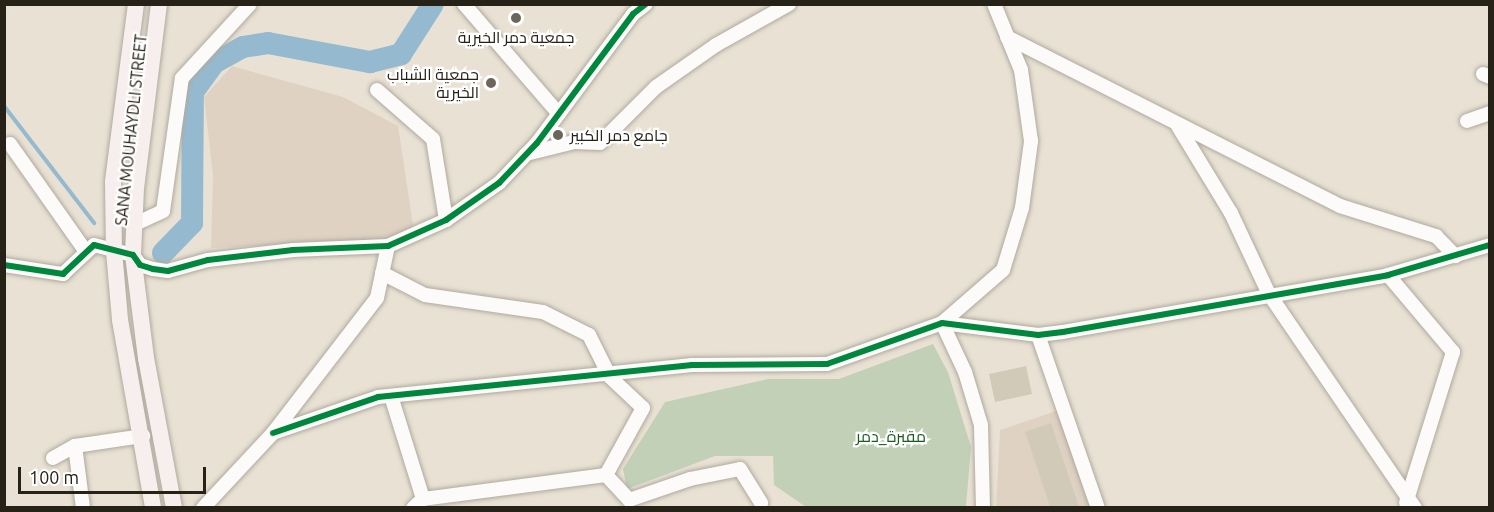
<!DOCTYPE html>
<meta charset="utf-8">
<style>
body{margin:0}
#map{position:relative;width:1494px;height:512px;overflow:hidden;background:#e9e2d4;font-family:Ubuntu,Cairo,sans-serif}
div>[style]{position:absolute}
.commercial>*{inset:0;background:#dfd2c3}
.green>*{inset:0;background:#c2d0b8}
.stream>*{height:4px;margin:-2px;padding:0 2px;transform-origin:2px;border-radius:2px;background:#95bad0}
.river>*{height:22px;margin:-11px;padding:0 11px;transform-origin:11px;border-radius:11px;background:#95bad0}
.building>*{inset:0;background:#d2cab8}
.roads{filter:drop-shadow(0 0 2px #afaa9f) drop-shadow(0 0 2px #afaa9f)}
.minor>*{height:14px;margin:-7px;padding:0 7px;transform-origin:7px;border-radius:7px;background:#fcfbf9}
.major>*{height:16px;margin:-8px;padding:0 8px;transform-origin:8px;border-radius:8px;background:#f6efee}
.cycleway>*{height:6px;margin:-3px;padding:0 3px;transform-origin:3px;border-radius:3px;background:#00873e}
.dots>*{width:16px;height:16px;translate:-50% -50%;box-sizing:border-box;border:3px solid #fff;border-radius:50%}
span{translate:-50% -50%;white-space:nowrap;text-align:center;line-height:1.15;-webkit-text-stroke:4.5px #fff;paint-order:stroke}
.poi-label{font-size:16px;color:#272218}
.right{translate:-100% -50%;text-align:right}
.left{translate:0 -50%;text-align:left}
.street-label{font-size:16px;color:#272218}
.park-label{font-size:16px;color:#1b5c22}
.frame{position:absolute;inset:0;border:6px solid #272218;pointer-events:none}
.scale{position:absolute;left:18px;top:467px;width:188px;height:27px;box-sizing:border-box;border:3px solid #272218;border-top:0;padding-left:8px;font-size:18px;line-height:21px;white-space:nowrap;color:#272218;-webkit-text-stroke:4px #fff;paint-order:stroke}
</style>
<div id="map">
<div class="commercial">
<i style="clip-path:polygon(232px 66px,343px 97px,398px 126px,415px 238px,211px 248px,213px 176px,204px 97px)"></i>
<i style="clip-path:polygon(1059px 410px,1092px 507px,996px 508px,1000px 430px)"></i>
</div>
<div class="green">
<i style="clip-path:polygon(933px 344px,948px 372px,971px 447px,966px 507px,806px 507px,774px 485px,773px 456px,715px 456px,627px 489px,623px 469px,665px 402px,768px 379px,839px 379px)"></i>
</div>
<div class="stream">
<i style="left:4px;top:106px;width:148px;rotate:52.4deg"></i>
</div>
<div class="river">
<i style="left:163px;top:253px;width:42px;rotate:-46deg"></i>
<i style="left:192px;top:223px;width:131px;rotate:-89.6deg"></i>
<i style="left:193px;top:92px;width:36px;rotate:-54deg"></i>
<i style="left:214px;top:63px;width:33px;rotate:-29deg"></i>
<i style="left:243px;top:47px;width:25px;rotate:-9deg"></i>
<i style="left:268px;top:43px;width:104px;rotate:10.6deg"></i>
<i style="left:370px;top:62px;width:32px;rotate:-14deg"></i>
<i style="left:401px;top:54px;width:59px;rotate:-57.4deg"></i>
</div>
<div class="building">
<i style="clip-path:polygon(1026px 366px,1032px 394px,995px 402px,989px 374px)"></i>
<i style="clip-path:polygon(1051px 423px,1079px 507px,1050px 507px,1025px 432px)"></i>
</div>
<div class="roads">
<div class="minor">
<i style="left:464px;top:4px;width:145px;rotate:49.2deg"></i>
<i style="left:1007px;top:37px;width:373px;rotate:26.9deg"></i>
<i style="left:1340px;top:206px;width:101px;rotate:17.4deg"></i>
<i style="left:1436px;top:236px;width:28px;rotate:46deg"></i>
<i style="left:1483px;top:74px;width:8px;rotate:23deg"></i>
<i style="left:377px;top:90px;width:74px;rotate:41.2deg"></i>
<i style="left:433px;top:139px;width:82px;rotate:80.9deg"></i>
<i style="left:1467px;top:121px;width:24px;rotate:-19deg"></i>
<i style="left:1178px;top:126px;width:102px;rotate:58.7deg"></i>
<i style="left:1231px;top:213px;width:89px;rotate:64.9deg"></i>
<i style="left:1269px;top:294px;width:259px;rotate:55.7deg"></i>
<i style="left:10px;top:144px;width:128px;rotate:54.8deg"></i>
<i style="left:526px;top:154px;width:49px;rotate:-14deg"></i>
<i style="left:574px;top:142px;width:26px;rotate:2deg"></i>
<i style="left:600px;top:143px;width:79px;rotate:-45deg"></i>
<i style="left:656px;top:87px;width:73px;rotate:-35deg"></i>
<i style="left:716px;top:45px;width:84px;rotate:-29.3deg"></i>
<i style="left:133px;top:225px;width:33px;rotate:-25deg"></i>
<i style="left:163px;top:211px;width:134px;rotate:-81.9deg"></i>
<i style="left:182px;top:78px;width:100px;rotate:-47.4deg"></i>
<i style="left:4px;top:265px;width:60px;rotate:8.7deg"></i>
<i style="left:63px;top:274px;width:42px;rotate:-43.1deg"></i>
<i style="left:94px;top:245px;width:40px;rotate:14.4deg"></i>
<i style="left:133px;top:255px;width:12px;rotate:55deg"></i>
<i style="left:140px;top:265px;width:14px;rotate:17deg"></i>
<i style="left:153px;top:269px;width:15px;rotate:8deg"></i>
<i style="left:168px;top:271px;width:41px;rotate:-15.4deg"></i>
<i style="left:208px;top:260px;width:86px;rotate:-6.7deg"></i>
<i style="left:293px;top:250px;width:95px;rotate:-2.4deg"></i>
<i style="left:388px;top:246px;width:64px;rotate:-24.1deg"></i>
<i style="left:446px;top:220px;width:65px;rotate:-34.9deg"></i>
<i style="left:499px;top:183px;width:55px;rotate:-46.5deg"></i>
<i style="left:537px;top:143px;width:161px;rotate:-53.3deg"></i>
<i style="left:633px;top:14px;width:16px;rotate:-38deg"></i>
<i style="left:382px;top:273px;width:48px;rotate:27.1deg"></i>
<i style="left:425px;top:295px;width:119px;rotate:8.2deg"></i>
<i style="left:543px;top:312px;width:51px;rotate:26.6deg"></i>
<i style="left:589px;top:335px;width:47px;rotate:63.4deg"></i>
<i style="left:610px;top:377px;width:45px;rotate:43.2deg"></i>
<i style="left:643px;top:408px;width:77px;rotate:118.9deg"></i>
<i style="left:606px;top:475px;width:34px;rotate:47deg"></i>
<i style="left:629px;top:500px;width:65px;rotate:-19deg"></i>
<i style="left:690px;top:479px;width:51px;rotate:-11.3deg"></i>
<i style="left:740px;top:469px;width:40px;rotate:58deg"></i>
<i style="left:1388px;top:275px;width:101px;rotate:49.8deg"></i>
<i style="left:1453px;top:352px;width:158px;rotate:107.3deg"></i>
<i style="left:1038px;top:335px;width:183px;rotate:70.9deg"></i>
<i style="left:391px;top:396px;width:108px;rotate:72.7deg"></i>
<i style="left:423px;top:499px;width:13px;rotate:138deg"></i>
<i style="left:273px;top:433px;width:111px;rotate:-18.9deg"></i>
<i style="left:378px;top:397px;width:316px;rotate:-5.8deg"></i>
<i style="left:692px;top:365px;width:135px;rotate:-0.4deg"></i>
<i style="left:827px;top:364px;width:122px;rotate:-19.6deg"></i>
<i style="left:942px;top:323px;width:97px;rotate:7.1deg"></i>
<i style="left:1038px;top:335px;width:25px;rotate:-7deg"></i>
<i style="left:1063px;top:332px;width:330px;rotate:-9.9deg"></i>
<i style="left:1388px;top:275px;width:106px;rotate:-16.4deg"></i>
<i style="left:75px;top:446px;width:63px;rotate:82.6deg"></i>
<i style="left:53px;top:458px;width:25px;rotate:-29deg"></i>
<i style="left:75px;top:446px;width:69px;rotate:-8.4deg"></i>
<i style="left:423px;top:499px;width:185px;rotate:-7.5deg"></i>
<i style="left:203px;top:508px;width:103px;rotate:-47deg"></i>
<i style="left:273px;top:433px;width:170px;rotate:-52.4deg"></i>
<i style="left:377px;top:298px;width:53px;rotate:-78.1deg"></i>
<i style="left:983px;top:508px;width:83px;rotate:-91.4deg"></i>
<i style="left:981px;top:425px;width:55px;rotate:-106.8deg"></i>
<i style="left:965px;top:372px;width:54px;rotate:-115.1deg"></i>
<i style="left:942px;top:323px;width:81px;rotate:-41deg"></i>
<i style="left:1003px;top:270px;width:65px;rotate:-73deg"></i>
<i style="left:1022px;top:208px;width:68px;rotate:-82.3deg"></i>
<i style="left:1031px;top:141px;width:72px;rotate:-98deg"></i>
<i style="left:1021px;top:70px;width:71px;rotate:-112.2deg"></i>
</div>
<div class="major">
<i style="left:136px;top:4px;width:179px;rotate:97.4deg"></i>
<i style="left:113px;top:182px;width:69px;rotate:89.2deg"></i>
<i style="left:114px;top:251px;width:69px;rotate:85deg"></i>
<i style="left:120px;top:320px;width:191px;rotate:80deg"></i>
<i style="left:159px;top:4px;width:185px;rotate:97.1deg"></i>
<i style="left:136px;top:188px;width:67px;rotate:92.6deg"></i>
<i style="left:133px;top:255px;width:104px;rotate:82.8deg"></i>
<i style="left:146px;top:358px;width:153px;rotate:79.4deg"></i>
</div>
</div>
<div class="cycleway">
<i style="left:4px;top:265px;width:60px;rotate:8.7deg"></i>
<i style="left:63px;top:274px;width:42px;rotate:-43.1deg"></i>
<i style="left:94px;top:245px;width:40px;rotate:14.4deg"></i>
<i style="left:133px;top:255px;width:12px;rotate:55deg"></i>
<i style="left:140px;top:265px;width:14px;rotate:17deg"></i>
<i style="left:153px;top:269px;width:15px;rotate:8deg"></i>
<i style="left:168px;top:271px;width:41px;rotate:-15.4deg"></i>
<i style="left:208px;top:260px;width:86px;rotate:-6.7deg"></i>
<i style="left:293px;top:250px;width:95px;rotate:-2.4deg"></i>
<i style="left:388px;top:246px;width:64px;rotate:-24.1deg"></i>
<i style="left:446px;top:220px;width:65px;rotate:-34.9deg"></i>
<i style="left:499px;top:183px;width:55px;rotate:-46.5deg"></i>
<i style="left:537px;top:143px;width:161px;rotate:-53.3deg"></i>
<i style="left:633px;top:14px;width:16px;rotate:-38deg"></i>
<i style="left:273px;top:433px;width:111px;rotate:-18.9deg"></i>
<i style="left:378px;top:397px;width:316px;rotate:-5.8deg"></i>
<i style="left:692px;top:365px;width:135px;rotate:-0.4deg"></i>
<i style="left:827px;top:364px;width:122px;rotate:-19.6deg"></i>
<i style="left:942px;top:323px;width:97px;rotate:7.1deg"></i>
<i style="left:1038px;top:335px;width:25px;rotate:-7deg"></i>
<i style="left:1063px;top:332px;width:330px;rotate:-9.9deg"></i>
<i style="left:1388px;top:275px;width:106px;rotate:-16.4deg"></i>
</div>
<div class="dots">
<i style="left:516px;top:18px;background:#6b655a"></i>
<i style="left:491px;top:83px;background:#6b655a"></i>
<i style="left:558px;top:135px;background:#6b655a"></i>
</div>
<div class="poi-label">
<span style="left:516px;top:37px">جمعية دمر الخيرية</span>
<span class="right" style="left:479px;top:83px">جمعية الشباب<br>الخيرية</span>
<span class="left" style="left:570px;top:135px">جامع دمر الكبير</span>
</div>
<div class="street-label">
<span style="left:131px;top:130px;rotate:-84deg">SANA MOUHAYDLI STREET</span>
</div>
<div class="park-label">
<span style="left:891px;top:436px">مقبرة_دمر</span>
</div>
<div class="frame"></div>
<div class="scale">100 m</div>
</div>
